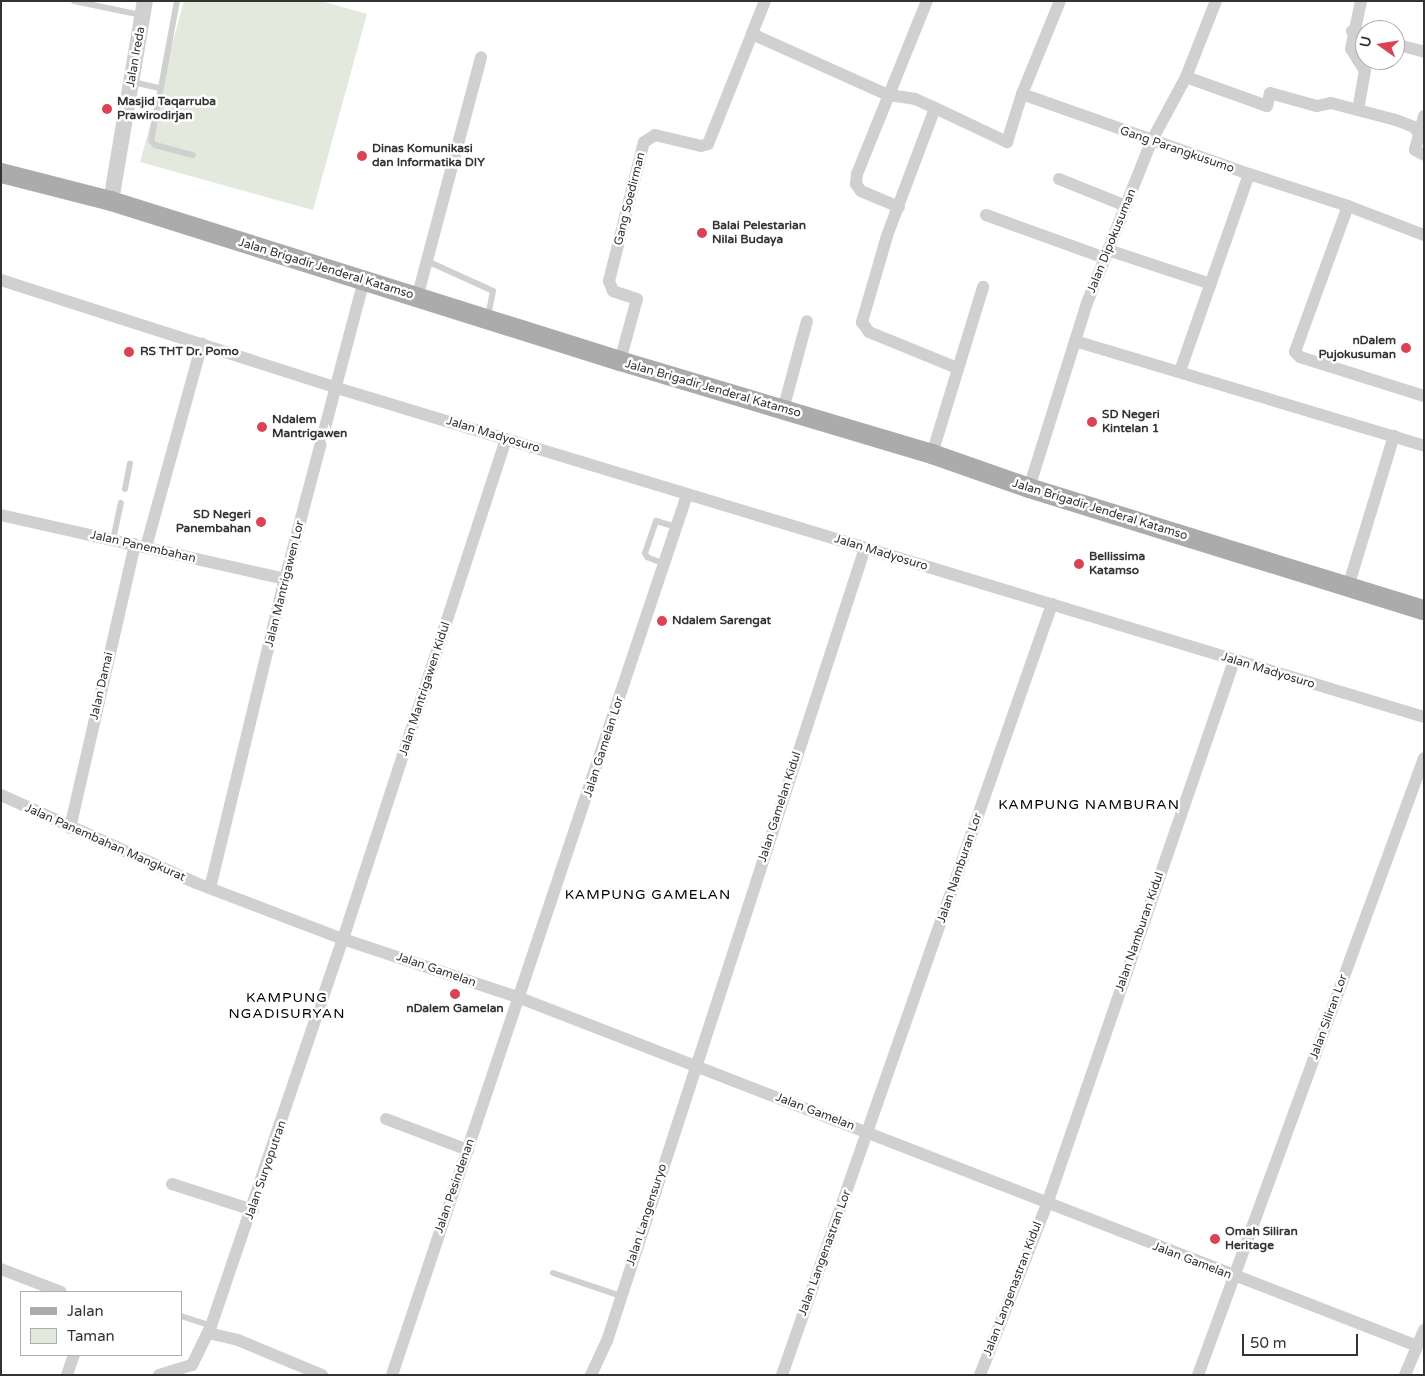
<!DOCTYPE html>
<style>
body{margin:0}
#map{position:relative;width:1425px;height:1376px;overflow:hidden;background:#fff;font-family:"Varela Round",sans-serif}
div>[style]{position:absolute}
.green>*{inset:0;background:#e3e9dc}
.service>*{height:6px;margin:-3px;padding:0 3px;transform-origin:3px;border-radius:3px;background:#d0d0d0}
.minor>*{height:12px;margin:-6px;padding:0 6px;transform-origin:6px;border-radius:6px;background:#d0d0d0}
.tertiary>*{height:16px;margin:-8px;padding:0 8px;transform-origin:8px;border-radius:8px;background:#d0d0d0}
.primary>*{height:20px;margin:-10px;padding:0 10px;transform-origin:10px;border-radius:10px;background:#ababab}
.dots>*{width:14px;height:14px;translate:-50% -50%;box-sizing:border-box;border:2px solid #fff;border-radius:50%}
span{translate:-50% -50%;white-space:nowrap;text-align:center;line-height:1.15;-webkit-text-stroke:5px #fff;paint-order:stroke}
.street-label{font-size:12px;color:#333}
.poi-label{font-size:12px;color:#333;font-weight:700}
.left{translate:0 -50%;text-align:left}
.right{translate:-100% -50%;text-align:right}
.neighbourhood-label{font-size:14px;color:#000;letter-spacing:1px}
.frame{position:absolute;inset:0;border:2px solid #333;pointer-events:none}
.legend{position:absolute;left:20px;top:1291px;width:162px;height:65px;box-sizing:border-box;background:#fff;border:1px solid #adadad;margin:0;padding:6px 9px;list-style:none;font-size:15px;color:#333}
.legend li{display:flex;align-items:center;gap:10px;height:25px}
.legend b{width:25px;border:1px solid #adadad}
.north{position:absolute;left:1355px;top:20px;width:50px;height:50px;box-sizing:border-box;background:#fff;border:1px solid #adadad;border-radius:50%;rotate:283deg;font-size:14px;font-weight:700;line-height:20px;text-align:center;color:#333}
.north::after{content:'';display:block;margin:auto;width:18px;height:22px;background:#db4355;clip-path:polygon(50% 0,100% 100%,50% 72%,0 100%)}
.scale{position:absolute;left:1242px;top:1334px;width:116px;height:22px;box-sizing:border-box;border:2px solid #333;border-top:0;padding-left:6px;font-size:15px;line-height:18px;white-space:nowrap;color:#333;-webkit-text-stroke:4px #fff;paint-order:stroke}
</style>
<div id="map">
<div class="green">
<i style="clip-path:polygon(184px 1px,321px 1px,367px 14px,313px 210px,140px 162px)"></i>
</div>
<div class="service">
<i style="left:74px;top:1px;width:68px;rotate:11.8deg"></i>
<i style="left:177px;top:1px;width:142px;rotate:100.5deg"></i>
<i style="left:151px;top:141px;width:6px;rotate:45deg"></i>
<i style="left:155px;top:145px;width:39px;rotate:15deg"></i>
<i style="left:133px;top:82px;width:28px;rotate:13deg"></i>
<i style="left:427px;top:261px;width:72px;rotate:24.4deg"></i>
<i style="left:493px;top:291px;width:25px;rotate:101deg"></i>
<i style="left:125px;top:489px;width:26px;rotate:-79deg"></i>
<i style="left:113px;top:540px;width:38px;rotate:-78deg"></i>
<i style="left:665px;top:564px;width:19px;rotate:-159deg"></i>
<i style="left:647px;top:557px;width:4px;rotate:-117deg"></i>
<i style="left:645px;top:553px;width:34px;rotate:-71deg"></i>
<i style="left:656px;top:521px;width:22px;rotate:16deg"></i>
<i style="left:553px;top:1273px;width:72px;rotate:18.7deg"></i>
<i style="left:181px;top:1316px;width:32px;rotate:18deg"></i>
</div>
<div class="minor">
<i style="left:765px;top:1px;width:35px;rotate:112deg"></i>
<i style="left:752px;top:34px;width:149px;rotate:24.2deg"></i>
<i style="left:888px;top:95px;width:27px;rotate:8deg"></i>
<i style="left:915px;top:99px;width:22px;rotate:24deg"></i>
<i style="left:935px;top:108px;width:80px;rotate:25.3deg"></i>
<i style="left:1007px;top:142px;width:50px;rotate:-72.6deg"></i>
<i style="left:1022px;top:94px;width:100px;rotate:-67.8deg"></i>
<i style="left:1352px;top:31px;width:14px;rotate:17deg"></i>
<i style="left:1395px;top:44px;width:30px;rotate:15deg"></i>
<i style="left:1186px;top:77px;width:86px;rotate:19.7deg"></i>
<i style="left:1267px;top:106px;width:13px;rotate:-77deg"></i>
<i style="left:1270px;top:93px;width:49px;rotate:15.5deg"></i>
<i style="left:1317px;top:106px;width:14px;rotate:-12deg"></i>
<i style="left:1331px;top:103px;width:67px;rotate:14.7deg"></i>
<i style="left:1396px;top:120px;width:19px;rotate:21deg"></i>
<i style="left:1414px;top:127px;width:9px;rotate:54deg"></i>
<i style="left:1022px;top:94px;width:241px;rotate:19.4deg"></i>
<i style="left:1249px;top:174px;width:209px;rotate:109.3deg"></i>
<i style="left:935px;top:108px;width:137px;rotate:110.6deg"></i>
<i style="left:887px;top:236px;width:90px;rotate:106.2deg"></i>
<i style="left:862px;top:322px;width:12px;rotate:55deg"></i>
<i style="left:869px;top:332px;width:95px;rotate:22.2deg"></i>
<i style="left:1358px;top:110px;width:40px;rotate:-80deg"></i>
<i style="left:1365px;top:71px;width:26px;rotate:-122deg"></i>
<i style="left:1351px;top:49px;width:49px;rotate:-78.2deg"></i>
<i style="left:1424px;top:116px;width:35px;rotate:105deg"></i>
<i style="left:1415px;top:150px;width:10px;rotate:29deg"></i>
<i style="left:1249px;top:174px;width:104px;rotate:17.9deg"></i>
<i style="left:1348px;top:206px;width:155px;rotate:110deg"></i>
<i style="left:1295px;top:352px;width:7px;rotate:45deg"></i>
<i style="left:1300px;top:357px;width:130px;rotate:17.5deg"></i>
<i style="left:1059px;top:179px;width:72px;rotate:21.9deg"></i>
<i style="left:1348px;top:206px;width:81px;rotate:20.9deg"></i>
<i style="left:899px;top:207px;width:41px;rotate:-157.2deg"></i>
<i style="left:861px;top:191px;width:9px;rotate:-126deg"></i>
<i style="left:856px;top:184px;width:10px;rotate:-84deg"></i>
<i style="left:857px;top:174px;width:187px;rotate:-68deg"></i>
<i style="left:986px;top:215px;width:127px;rotate:19.9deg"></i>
<i style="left:1108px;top:250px;width:108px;rotate:18.3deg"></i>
<i style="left:1px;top:280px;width:353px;rotate:17.8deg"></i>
<i style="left:337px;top:388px;width:1136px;rotate:16.84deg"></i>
<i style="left:417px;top:298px;width:249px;rotate:-75.1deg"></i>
<i style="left:1075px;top:341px;width:364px;rotate:16.7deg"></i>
<i style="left:620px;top:361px;width:64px;rotate:-74.7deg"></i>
<i style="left:637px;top:299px;width:25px;rotate:-162deg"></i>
<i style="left:613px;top:291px;width:11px;rotate:-112deg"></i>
<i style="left:609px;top:281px;width:143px;rotate:-75.9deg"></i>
<i style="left:644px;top:142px;width:13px;rotate:-32deg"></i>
<i style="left:655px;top:135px;width:47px;rotate:13.4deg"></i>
<i style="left:701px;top:146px;width:7px;rotate:-16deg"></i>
<i style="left:708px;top:144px;width:118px;rotate:-68.2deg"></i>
<i style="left:783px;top:410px;width:92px;rotate:-74.9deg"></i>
<i style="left:932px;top:454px;width:175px;rotate:-73deg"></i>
<i style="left:1029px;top:488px;width:194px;rotate:-72.6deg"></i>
<i style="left:1087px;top:303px;width:173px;rotate:-68.3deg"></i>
<i style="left:1151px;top:142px;width:74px;rotate:-61.7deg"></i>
<i style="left:1186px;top:77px;width:82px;rotate:-68.5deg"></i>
<i style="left:1px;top:515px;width:291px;rotate:12.7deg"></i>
<i style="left:146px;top:547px;width:211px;rotate:-74.6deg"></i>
<i style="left:1348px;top:587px;width:158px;rotate:-73.1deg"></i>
<i style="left:1px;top:795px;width:214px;rotate:24.3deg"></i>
<i style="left:196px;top:883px;width:157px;rotate:20.9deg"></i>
<i style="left:343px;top:939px;width:187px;rotate:18.4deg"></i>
<i style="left:520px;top:998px;width:962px;rotate:21.2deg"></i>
<i style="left:70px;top:828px;width:291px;rotate:-77.1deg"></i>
<i style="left:210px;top:888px;width:318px;rotate:-76.4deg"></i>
<i style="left:285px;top:579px;width:308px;rotate:-75.2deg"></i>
<i style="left:386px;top:1119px;width:88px;rotate:20.7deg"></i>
<i style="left:172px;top:1184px;width:85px;rotate:17.8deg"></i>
<i style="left:1px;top:1269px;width:64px;rotate:21deg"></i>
<i style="left:208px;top:1333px;width:31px;rotate:13deg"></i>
<i style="left:238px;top:1340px;width:91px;rotate:22.6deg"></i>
<i style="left:67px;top:1375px;width:21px;rotate:-71deg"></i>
<i style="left:159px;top:1375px;width:34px;rotate:-17deg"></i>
<i style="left:192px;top:1365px;width:43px;rotate:-64deg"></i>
<i style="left:211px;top:1326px;width:409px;rotate:-71.2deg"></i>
<i style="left:343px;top:939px;width:526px;rotate:-71.94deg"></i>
<i style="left:392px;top:1375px;width:928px;rotate:-71.47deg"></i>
<i style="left:591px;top:1375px;width:38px;rotate:-65deg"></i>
<i style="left:607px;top:1341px;width:834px;rotate:-71.98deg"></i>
<i style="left:782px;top:1375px;width:817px;rotate:-70.7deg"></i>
<i style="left:980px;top:1375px;width:184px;rotate:-68.6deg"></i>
<i style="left:1047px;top:1204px;width:574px;rotate:-71deg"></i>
<i style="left:1198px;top:1375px;width:657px;rotate:-69.88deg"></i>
<i style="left:1405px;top:1375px;width:49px;rotate:-67.1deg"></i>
</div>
<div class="tertiary">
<i style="left:111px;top:201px;width:203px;rotate:-80.4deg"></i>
</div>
<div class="primary">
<i style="left:1px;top:173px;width:114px;rotate:14.3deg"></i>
<i style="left:111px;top:201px;width:534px;rotate:17.45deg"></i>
<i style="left:620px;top:361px;width:326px;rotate:16.6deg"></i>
<i style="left:932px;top:454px;width:103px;rotate:19.3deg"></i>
<i style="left:1029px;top:488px;width:413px;rotate:17.2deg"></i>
</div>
<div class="dots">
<i style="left:107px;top:109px;background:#db4355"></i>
<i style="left:362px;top:156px;background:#db4355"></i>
<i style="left:702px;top:233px;background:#db4355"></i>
<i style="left:1406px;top:348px;background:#db4355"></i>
<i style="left:129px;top:352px;background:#db4355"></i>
<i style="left:1092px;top:422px;background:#db4355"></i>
<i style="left:262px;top:427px;background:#db4355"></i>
<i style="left:261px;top:522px;background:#db4355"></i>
<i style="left:1079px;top:564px;background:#db4355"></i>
<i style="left:662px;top:621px;background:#db4355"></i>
<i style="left:455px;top:994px;background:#db4355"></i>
<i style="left:1215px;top:1239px;background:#db4355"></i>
</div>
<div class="street-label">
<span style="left:136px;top:57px;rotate:-80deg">Jalan Ireda</span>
<span style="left:1177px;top:150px;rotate:19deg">Gang Parangkusumo</span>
<span style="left:630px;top:199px;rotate:-76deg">Gang Soedirman</span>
<span style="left:1112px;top:241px;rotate:-68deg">Jalan Dipokusuman</span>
<span style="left:326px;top:269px;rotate:17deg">Jalan Brigadir Jenderal Katamso</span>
<span style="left:713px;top:389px;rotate:16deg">Jalan Brigadir Jenderal Katamso</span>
<span style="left:493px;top:435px;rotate:17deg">Jalan Madyosuro</span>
<span style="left:1100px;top:510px;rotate:17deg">Jalan Brigadir Jenderal Katamso</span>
<span style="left:143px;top:547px;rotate:13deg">Jalan Panembahan</span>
<span style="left:881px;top:553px;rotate:17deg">Jalan Madyosuro</span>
<span style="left:285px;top:584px;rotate:-76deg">Jalan Mantrigawen Lor</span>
<span style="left:1268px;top:671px;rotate:17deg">Jalan Madyosuro</span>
<span style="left:102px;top:686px;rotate:-77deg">Jalan Damai</span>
<span style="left:425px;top:689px;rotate:-72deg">Jalan Mantrigawen Kidul</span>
<span style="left:604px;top:747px;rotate:-72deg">Jalan Gamelan Lor</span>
<span style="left:780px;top:807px;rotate:-72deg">Jalan Gamelan Kidul</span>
<span style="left:105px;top:843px;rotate:24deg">Jalan Panembahan Mangkurat</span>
<span style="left:960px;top:868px;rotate:-71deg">Jalan Namburan Lor</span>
<span style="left:1140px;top:932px;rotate:-71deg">Jalan Namburan Kidul</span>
<span style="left:436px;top:970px;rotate:19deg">Jalan Gamelan</span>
<span style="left:1329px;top:1017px;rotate:-70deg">Jalan Siliran Lor</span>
<span style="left:815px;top:1112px;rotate:21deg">Jalan Gamelan</span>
<span style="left:266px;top:1170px;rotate:-71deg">Jalan Suryoputran</span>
<span style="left:455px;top:1186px;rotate:-71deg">Jalan Pesindenan</span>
<span style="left:647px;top:1215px;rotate:-72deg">Jalan Langensuryo</span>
<span style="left:825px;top:1253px;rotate:-70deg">Jalan Langenastran Lor</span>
<span style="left:1192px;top:1261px;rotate:21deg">Jalan Gamelan</span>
<span style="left:1013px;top:1289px;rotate:-69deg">Jalan Langenastran Kidul</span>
</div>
<div class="poi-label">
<span class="left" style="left:117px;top:109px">Masjid Taqarruba<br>Prawirodirjan</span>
<span class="left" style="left:372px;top:156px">Dinas Komunikasi<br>dan Informatika DIY</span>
<span class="left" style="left:712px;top:233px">Balai Pelestarian<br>Nilai Budaya</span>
<span class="right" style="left:1396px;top:348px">nDalem<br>Pujokusuman</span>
<span class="left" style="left:140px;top:352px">RS THT Dr. Pomo</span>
<span class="left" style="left:1102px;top:422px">SD Negeri<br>Kintelan 1</span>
<span class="left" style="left:272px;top:427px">Ndalem<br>Mantrigawen</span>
<span class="right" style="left:251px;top:522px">SD Negeri<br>Panembahan</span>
<span class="left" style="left:1089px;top:564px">Bellissima<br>Katamso</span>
<span class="left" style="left:672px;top:621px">Ndalem Sarengat</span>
<span style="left:455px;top:1009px">nDalem Gamelan</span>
<span class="left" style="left:1225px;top:1239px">Omah Siliran<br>Heritage</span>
</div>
<div class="neighbourhood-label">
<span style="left:1089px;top:805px">KAMPUNG NAMBURAN</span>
<span style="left:648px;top:895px">KAMPUNG GAMELAN</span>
<span style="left:287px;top:1006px">KAMPUNG<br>NGADISURYAN</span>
</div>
<div class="frame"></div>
<ul class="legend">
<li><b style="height:6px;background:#ababab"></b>Jalan</li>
<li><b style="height:14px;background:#e3e9dc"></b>Taman</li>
</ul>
<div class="north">U</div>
<div class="scale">50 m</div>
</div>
